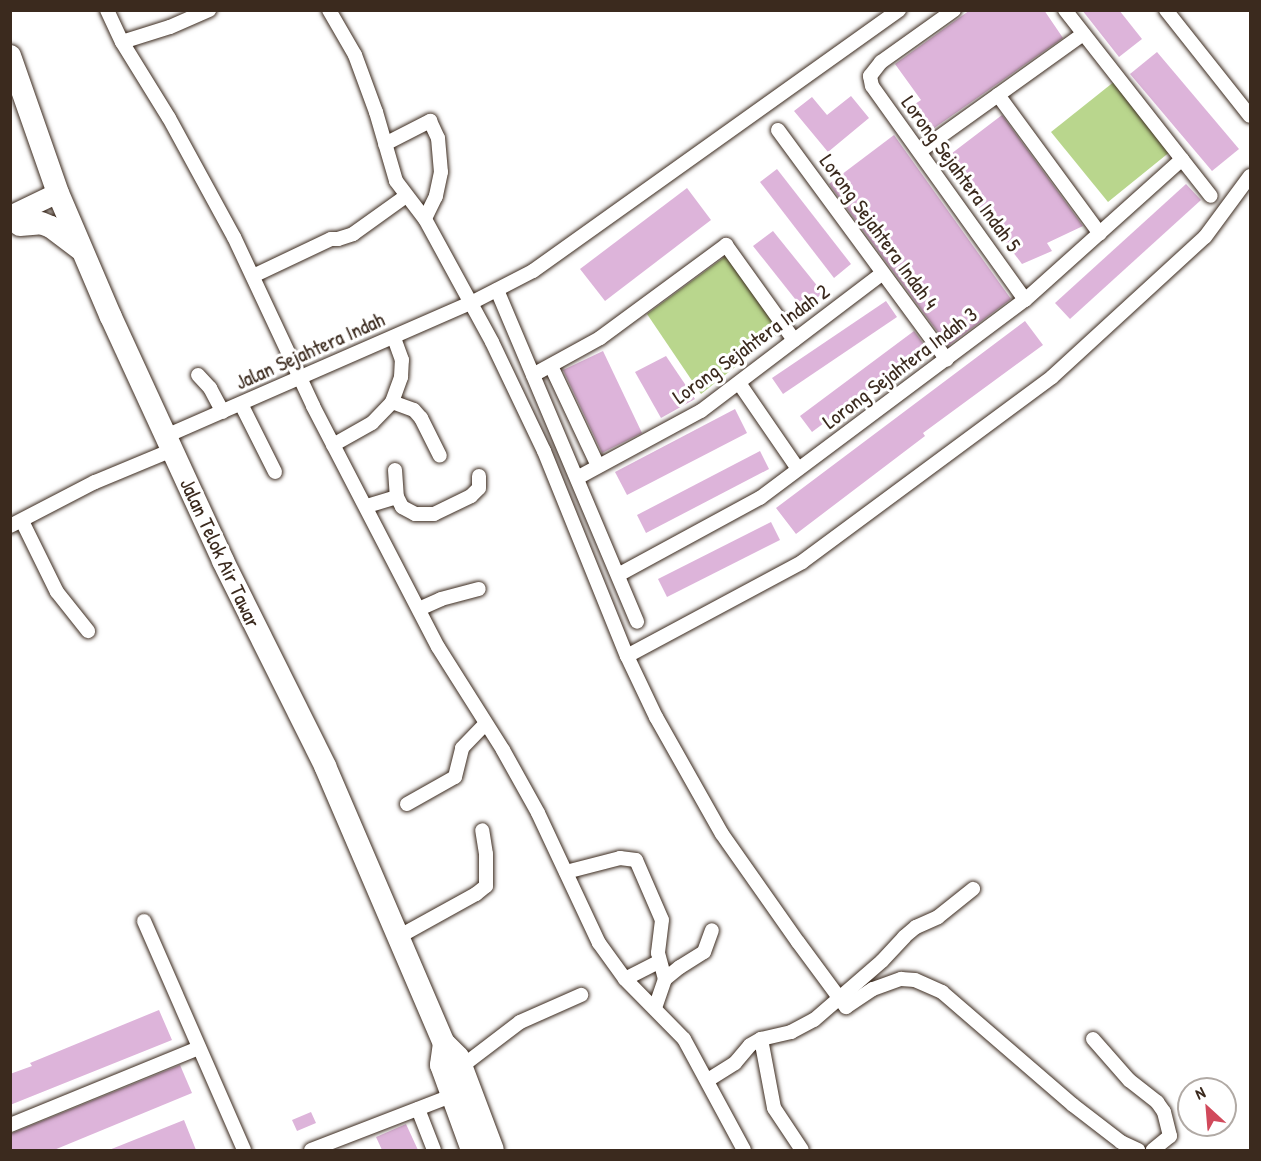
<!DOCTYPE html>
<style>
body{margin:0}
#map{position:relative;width:1261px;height:1161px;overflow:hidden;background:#fff;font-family:"Patrick Hand",sans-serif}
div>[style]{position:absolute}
.green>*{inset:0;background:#b9d68d}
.building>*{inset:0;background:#ddb4da}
.roads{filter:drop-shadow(0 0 2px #3b2a1e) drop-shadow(0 0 2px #3b2a1e)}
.minor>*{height:14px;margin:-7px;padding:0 7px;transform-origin:7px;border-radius:7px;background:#fff}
.secondary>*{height:20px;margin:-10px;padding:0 10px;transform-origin:10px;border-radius:10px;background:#fff}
.primary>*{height:22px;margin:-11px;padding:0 11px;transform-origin:11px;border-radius:11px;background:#fff}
span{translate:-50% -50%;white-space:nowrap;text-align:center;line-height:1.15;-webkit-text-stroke:6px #fff;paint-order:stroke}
.street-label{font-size:21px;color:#3b2a1e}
.frame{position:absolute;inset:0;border:12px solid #3b2a1e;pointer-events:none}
.north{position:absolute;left:1177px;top:1077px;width:60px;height:60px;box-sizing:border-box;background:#fff;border:2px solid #b1aaa5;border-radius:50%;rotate:334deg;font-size:16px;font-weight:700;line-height:24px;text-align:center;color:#3b2a1e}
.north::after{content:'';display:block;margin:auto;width:21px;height:27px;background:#d1495b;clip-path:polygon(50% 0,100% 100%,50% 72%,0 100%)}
</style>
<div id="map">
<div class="green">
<i style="clip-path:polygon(1115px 81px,1171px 151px,1108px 202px,1051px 132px)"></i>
<i style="clip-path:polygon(727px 255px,786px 327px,701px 394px,647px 314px)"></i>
</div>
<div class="building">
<i style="clip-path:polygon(970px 10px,1044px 10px,1063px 38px,930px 131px,912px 106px,921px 100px,895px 64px)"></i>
<i style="clip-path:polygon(1082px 10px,1119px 10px,1142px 39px,1119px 57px)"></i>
<i style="clip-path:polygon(1157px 52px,1239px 149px,1212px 171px,1130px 74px)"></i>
<i style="clip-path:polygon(851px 96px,869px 118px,828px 152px,794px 111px,812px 97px,827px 115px)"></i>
<i style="clip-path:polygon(1002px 115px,1083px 226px,1047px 243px,1052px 251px,1022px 264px,943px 160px)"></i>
<i style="clip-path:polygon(894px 135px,1011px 299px,948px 346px,829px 184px)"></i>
<i style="clip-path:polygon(777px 169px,851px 264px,834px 278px,760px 182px)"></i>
<i style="clip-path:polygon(1186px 184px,1201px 200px,1070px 319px,1055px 303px)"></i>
<i style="clip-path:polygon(687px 188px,711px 220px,605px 301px,580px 269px)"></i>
<i style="clip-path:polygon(773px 231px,823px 293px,803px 309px,753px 246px)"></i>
<i style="clip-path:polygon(886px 301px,897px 317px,783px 394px,772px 378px)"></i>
<i style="clip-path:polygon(1025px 321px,1043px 345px,923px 433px,925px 436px,796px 534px,776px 508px)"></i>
<i style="clip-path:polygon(914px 331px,926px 347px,812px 432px,800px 416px)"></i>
<i style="clip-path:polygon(603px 351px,642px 433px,602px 453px,563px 370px)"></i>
<i style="clip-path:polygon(666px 356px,695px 399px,661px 418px,635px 372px)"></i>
<i style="clip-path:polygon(735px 409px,747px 433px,627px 495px,615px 472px)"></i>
<i style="clip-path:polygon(760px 451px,769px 469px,646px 533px,637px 515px)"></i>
<i style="clip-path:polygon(771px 522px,780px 540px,667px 597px,658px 579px)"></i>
<i style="clip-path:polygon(159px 1010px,172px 1040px,10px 1105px,10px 1074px,32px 1066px,30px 1063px)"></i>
<i style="clip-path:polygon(180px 1065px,192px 1093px,54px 1150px,10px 1150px,10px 1134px)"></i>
<i style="clip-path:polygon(311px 1112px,316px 1123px,297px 1131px,292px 1120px)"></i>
<i style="clip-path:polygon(184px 1120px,196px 1150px,109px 1150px)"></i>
<i style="clip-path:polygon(406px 1124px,418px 1150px,382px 1150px,376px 1137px)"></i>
</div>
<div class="roads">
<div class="minor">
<i style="left:107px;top:10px;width:35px;rotate:65deg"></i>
<i style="left:122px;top:42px;width:89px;rotate:58.3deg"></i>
<i style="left:169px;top:118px;width:136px;rotate:61.4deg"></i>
<i style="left:234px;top:237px;width:187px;rotate:64.9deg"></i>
<i style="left:313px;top:406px;width:271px;rotate:62.6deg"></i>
<i style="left:438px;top:647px;width:122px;rotate:57.7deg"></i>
<i style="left:503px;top:750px;width:72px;rotate:60.9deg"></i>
<i style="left:538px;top:813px;width:144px;rotate:64.9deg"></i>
<i style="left:599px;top:943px;width:44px;rotate:54.2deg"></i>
<i style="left:625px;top:979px;width:84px;rotate:45.5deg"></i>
<i style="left:684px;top:1039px;width:126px;rotate:61.6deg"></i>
<i style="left:329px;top:10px;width:52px;rotate:60deg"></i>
<i style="left:355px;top:55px;width:61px;rotate:69.8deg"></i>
<i style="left:376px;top:112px;width:72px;rotate:73.8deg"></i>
<i style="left:396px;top:181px;width:48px;rotate:52.7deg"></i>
<i style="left:425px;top:219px;width:140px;rotate:61.4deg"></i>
<i style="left:492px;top:342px;width:121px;rotate:64.5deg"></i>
<i style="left:544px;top:451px;width:221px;rotate:68deg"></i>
<i style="left:627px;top:656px;width:68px;rotate:64.6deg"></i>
<i style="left:656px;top:717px;width:134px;rotate:60.6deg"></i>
<i style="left:722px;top:834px;width:132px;rotate:54.9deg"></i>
<i style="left:798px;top:942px;width:81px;rotate:53.6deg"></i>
<i style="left:846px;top:1007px;width:32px;rotate:-34deg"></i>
<i style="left:873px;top:989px;width:30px;rotate:-20deg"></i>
<i style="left:901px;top:979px;width:14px;rotate:4deg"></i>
<i style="left:915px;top:980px;width:30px;rotate:24deg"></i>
<i style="left:942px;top:992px;width:173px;rotate:40.8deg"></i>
<i style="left:1073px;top:1105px;width:61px;rotate:37.6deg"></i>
<i style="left:1121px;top:1142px;width:19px;rotate:25deg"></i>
<i style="left:954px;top:10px;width:90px;rotate:144.5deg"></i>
<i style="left:881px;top:62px;width:18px;rotate:128deg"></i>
<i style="left:870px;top:76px;width:10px;rotate:79deg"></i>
<i style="left:872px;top:86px;width:263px;rotate:54.4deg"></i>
<i style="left:1065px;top:10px;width:236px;rotate:51.9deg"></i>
<i style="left:1166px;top:10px;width:135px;rotate:51.6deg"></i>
<i style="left:122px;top:42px;width:50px;rotate:-17.4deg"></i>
<i style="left:170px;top:27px;width:43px;rotate:-23.6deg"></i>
<i style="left:998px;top:95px;width:172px;rotate:53.7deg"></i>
<i style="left:778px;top:130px;width:285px;rotate:53.7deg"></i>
<i style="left:385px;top:144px;width:51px;rotate:-27.1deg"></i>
<i style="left:430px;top:121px;width:19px;rotate:65deg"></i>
<i style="left:438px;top:138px;width:34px;rotate:85deg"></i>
<i style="left:441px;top:172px;width:25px;rotate:102deg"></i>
<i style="left:436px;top:196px;width:25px;rotate:116deg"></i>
<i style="left:924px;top:148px;width:196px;rotate:-35.6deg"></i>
<i style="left:253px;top:276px;width:86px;rotate:-25.4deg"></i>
<i style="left:331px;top:239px;width:7px"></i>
<i style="left:338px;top:239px;width:16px;rotate:-18deg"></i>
<i style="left:353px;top:234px;width:65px;rotate:-35.6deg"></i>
<i style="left:497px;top:290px;width:360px;rotate:67.1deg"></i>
<i style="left:551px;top:366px;width:110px;rotate:64.8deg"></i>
<i style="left:198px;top:375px;width:18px;rotate:47deg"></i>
<i style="left:210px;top:388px;width:27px;rotate:62deg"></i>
<i style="left:533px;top:375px;width:77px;rotate:-28.9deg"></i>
<i style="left:600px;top:338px;width:157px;rotate:-36.4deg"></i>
<i style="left:726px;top:245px;width:117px;rotate:54.4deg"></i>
<i style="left:739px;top:383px;width:104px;rotate:55.5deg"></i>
<i style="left:392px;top:402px;width:23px;rotate:20deg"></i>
<i style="left:414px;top:410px;width:11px;rotate:49deg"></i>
<i style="left:421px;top:418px;width:42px;rotate:63.4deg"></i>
<i style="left:241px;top:404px;width:76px;rotate:63.4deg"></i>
<i style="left:166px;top:436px;width:333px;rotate:-23.6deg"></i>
<i style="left:471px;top:303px;width:70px;rotate:-27.3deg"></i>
<i style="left:533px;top:271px;width:450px;rotate:-35.5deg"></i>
<i style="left:333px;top:445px;width:45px;rotate:-29.4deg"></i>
<i style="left:372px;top:423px;width:29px;rotate:-46deg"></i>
<i style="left:392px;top:402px;width:27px;rotate:-70deg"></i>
<i style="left:401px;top:377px;width:17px;rotate:-87deg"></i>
<i style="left:402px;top:360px;width:23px;rotate:-110deg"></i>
<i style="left:395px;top:470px;width:27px;rotate:86deg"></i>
<i style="left:577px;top:478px;width:141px;rotate:-28.4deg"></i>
<i style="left:701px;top:411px;width:228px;rotate:-37.2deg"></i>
<i style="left:367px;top:506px;width:31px;rotate:-17deg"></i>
<i style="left:397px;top:497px;width:11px;rotate:63deg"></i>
<i style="left:402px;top:507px;width:15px;rotate:28deg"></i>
<i style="left:415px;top:514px;width:19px"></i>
<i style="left:434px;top:514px;width:41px;rotate:-25.9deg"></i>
<i style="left:471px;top:496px;width:11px;rotate:-45deg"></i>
<i style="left:479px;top:488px;width:12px;rotate:-90deg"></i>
<i style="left:22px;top:521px;width:79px;rotate:63.8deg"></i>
<i style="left:57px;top:592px;width:50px;rotate:51.5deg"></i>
<i style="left:10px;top:526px;width:96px;rotate:-27.4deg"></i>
<i style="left:95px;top:482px;width:83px;rotate:-22.6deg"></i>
<i style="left:618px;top:575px;width:162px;rotate:-28.5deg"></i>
<i style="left:760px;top:498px;width:331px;rotate:-36.8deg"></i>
<i style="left:1025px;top:300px;width:211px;rotate:-41.9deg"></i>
<i style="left:419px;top:609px;width:24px;rotate:-24deg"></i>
<i style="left:441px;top:599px;width:39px;rotate:-15deg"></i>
<i style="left:627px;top:656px;width:199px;rotate:-28.2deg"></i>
<i style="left:802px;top:562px;width:311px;rotate:-36.5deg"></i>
<i style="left:1052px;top:377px;width:207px;rotate:-42.5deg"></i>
<i style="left:1205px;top:237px;width:76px;rotate:-53.6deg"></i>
<i style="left:407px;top:804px;width:55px;rotate:-29.4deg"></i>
<i style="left:455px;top:777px;width:30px;rotate:-76deg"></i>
<i style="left:462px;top:748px;width:33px;rotate:-46deg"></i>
<i style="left:566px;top:872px;width:56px;rotate:-14.5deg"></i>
<i style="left:620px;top:858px;width:16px;rotate:7deg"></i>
<i style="left:636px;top:860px;width:65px;rotate:66.6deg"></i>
<i style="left:662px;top:920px;width:33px;rotate:97deg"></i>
<i style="left:658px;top:953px;width:27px;rotate:75deg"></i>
<i style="left:665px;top:979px;width:31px;rotate:109deg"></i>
<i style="left:144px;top:921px;width:250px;rotate:66.4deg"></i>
<i style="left:400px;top:936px;width:87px;rotate:-28.9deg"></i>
<i style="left:476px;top:894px;width:13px;rotate:-39deg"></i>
<i style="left:486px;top:886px;width:32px;rotate:-90deg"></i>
<i style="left:486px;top:854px;width:24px;rotate:-99deg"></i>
<i style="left:625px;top:979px;width:38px;rotate:-27deg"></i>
<i style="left:665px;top:979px;width:19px;rotate:-39deg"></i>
<i style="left:680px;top:967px;width:28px;rotate:-32deg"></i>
<i style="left:704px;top:952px;width:23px;rotate:-70deg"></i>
<i style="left:761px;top:1039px;width:70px;rotate:79.3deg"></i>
<i style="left:774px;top:1108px;width:50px;rotate:56.3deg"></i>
<i style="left:1093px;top:1039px;width:55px;rotate:48.7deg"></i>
<i style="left:1129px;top:1080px;width:36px;rotate:38deg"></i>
<i style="left:1157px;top:1102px;width:12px;rotate:55deg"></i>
<i style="left:1164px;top:1112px;width:25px;rotate:76deg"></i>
<i style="left:1170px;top:1136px;width:22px;rotate:141deg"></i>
<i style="left:461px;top:1067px;width:74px;rotate:-37.3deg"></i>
<i style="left:520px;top:1022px;width:67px;rotate:-23.9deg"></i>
<i style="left:708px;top:1080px;width:32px;rotate:-32deg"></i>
<i style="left:735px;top:1063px;width:23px;rotate:-50deg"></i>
<i style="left:750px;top:1045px;width:13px;rotate:-29deg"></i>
<i style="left:761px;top:1039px;width:31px;rotate:-13deg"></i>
<i style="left:791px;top:1032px;width:26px;rotate:-28deg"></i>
<i style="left:814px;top:1020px;width:90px;rotate:-40.9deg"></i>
<i style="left:882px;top:961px;width:33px;rotate:-47deg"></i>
<i style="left:904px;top:937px;width:16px;rotate:-40deg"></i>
<i style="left:916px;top:927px;width:24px;rotate:-24deg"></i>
<i style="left:938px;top:917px;width:45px;rotate:-38.7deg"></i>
<i style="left:418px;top:1109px;width:44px;rotate:68.7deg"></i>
<i style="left:10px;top:1125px;width:204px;rotate:-22.2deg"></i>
<i style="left:311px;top:1150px;width:150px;rotate:-21.1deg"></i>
</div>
<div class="secondary">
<i style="left:10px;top:216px;width:53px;rotate:-25.6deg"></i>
</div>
<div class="primary">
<i style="left:10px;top:56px;width:145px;rotate:70.7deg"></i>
<i style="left:58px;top:193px;width:135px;rotate:66.9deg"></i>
<i style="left:111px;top:317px;width:268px;rotate:65.3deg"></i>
<i style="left:223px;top:561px;width:229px;rotate:63.5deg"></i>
<i style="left:325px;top:766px;width:301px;rotate:66.8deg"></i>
<i style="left:444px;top:1043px;width:20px;rotate:45deg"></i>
<i style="left:458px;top:1057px;width:99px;rotate:69.4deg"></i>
<i style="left:20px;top:225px;width:21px;rotate:-5deg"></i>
<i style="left:41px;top:223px;width:11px;rotate:22deg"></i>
<i style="left:51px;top:227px;width:36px;rotate:37deg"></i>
<i style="left:444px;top:1043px;width:22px;rotate:98deg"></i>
<i style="left:441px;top:1065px;width:90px;rotate:70deg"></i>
</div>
</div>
<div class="street-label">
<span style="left:961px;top:174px;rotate:54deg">Lorong Sejahtera Indah 5</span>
<span style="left:879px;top:232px;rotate:54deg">Lorong Sejahtera Indah 4</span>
<span style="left:751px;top:344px;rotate:-36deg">Lorong Sejahtera Indah 2</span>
<span style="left:310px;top:351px;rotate:-24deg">Jalan Sejahtera Indah</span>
<span style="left:900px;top:368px;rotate:-37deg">Lorong Sejahtera Indah 3</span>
<span style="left:220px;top:553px;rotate:65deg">Jalan Telok Air Tawar</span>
</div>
<div class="frame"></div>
<div class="north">N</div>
</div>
